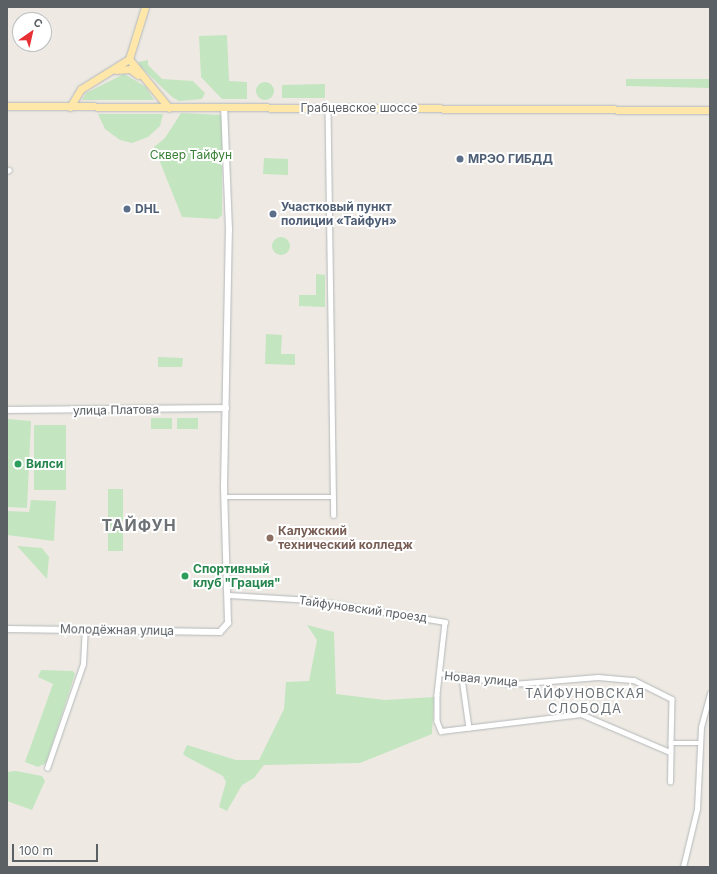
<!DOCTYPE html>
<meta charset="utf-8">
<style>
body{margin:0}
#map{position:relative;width:717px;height:874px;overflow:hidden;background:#eeeae3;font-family:Inter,sans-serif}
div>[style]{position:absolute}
.green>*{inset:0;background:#c3e5c0}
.round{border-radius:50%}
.roads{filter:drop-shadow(0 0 1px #b4b7ba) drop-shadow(0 0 1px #b4b7ba)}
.minor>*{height:4.5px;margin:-2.25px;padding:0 2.25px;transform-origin:2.25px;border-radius:2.25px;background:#fff}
.tertiary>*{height:5.5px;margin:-2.75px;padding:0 2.75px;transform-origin:2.75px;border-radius:2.75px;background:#fff}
.primary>*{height:7px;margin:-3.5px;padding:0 3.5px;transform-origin:3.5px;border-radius:3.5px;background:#fee7a8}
.dots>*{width:11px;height:11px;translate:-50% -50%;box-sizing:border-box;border:2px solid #fff;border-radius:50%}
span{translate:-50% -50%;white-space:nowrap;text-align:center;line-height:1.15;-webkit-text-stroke:4px #fff;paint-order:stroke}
.street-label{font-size:12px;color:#5b6064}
.park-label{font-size:12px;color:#398135}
.service-label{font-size:12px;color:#4e5e75;font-weight:700}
.left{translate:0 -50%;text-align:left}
.leisure-label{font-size:12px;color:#27864d;font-weight:700}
.education-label{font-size:12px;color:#785e54;font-weight:700}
.neighbourhood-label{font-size:13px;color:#6c7276;letter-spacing:1px}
.district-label{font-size:16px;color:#6c7276;font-weight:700;letter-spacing:1px}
.frame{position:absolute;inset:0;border:8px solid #5b6064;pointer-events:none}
.north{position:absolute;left:12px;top:12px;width:40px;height:40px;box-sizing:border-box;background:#fff;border:1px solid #bdbfc1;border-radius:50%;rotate:34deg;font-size:11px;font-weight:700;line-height:16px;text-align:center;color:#5b6064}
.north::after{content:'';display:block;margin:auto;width:14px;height:18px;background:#e73034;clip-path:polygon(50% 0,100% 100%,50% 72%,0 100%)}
.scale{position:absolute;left:12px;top:844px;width:86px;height:18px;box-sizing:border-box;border:2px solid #5b6064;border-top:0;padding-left:5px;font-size:12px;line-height:14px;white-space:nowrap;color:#5b6064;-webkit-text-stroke:3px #fff;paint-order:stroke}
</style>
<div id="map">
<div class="green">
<i style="clip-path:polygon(227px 35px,229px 81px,247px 82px,247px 99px,222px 99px,201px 77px,199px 36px)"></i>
<i style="clip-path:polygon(148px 60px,148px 65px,162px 79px,193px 81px,205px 93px,202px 99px,179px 101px,172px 97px,141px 67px,138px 62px)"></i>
<i style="clip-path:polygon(124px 74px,146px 87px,154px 100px,82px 100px,86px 93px)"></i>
<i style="clip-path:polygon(626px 79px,710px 79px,710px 88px,626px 86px)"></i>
<i class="round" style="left:256px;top:82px;width:18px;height:18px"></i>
<i style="clip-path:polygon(325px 84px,325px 98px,282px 98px,282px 85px)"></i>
<i style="clip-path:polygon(181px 113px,222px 115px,222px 215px,218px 219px,182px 217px,154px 147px,165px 138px)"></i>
<i style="clip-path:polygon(98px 114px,163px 114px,160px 126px,148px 137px,132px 143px,120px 140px,105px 129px)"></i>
<i style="clip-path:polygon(264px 158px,288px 159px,288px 175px,263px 174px)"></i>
<i class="round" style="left:272px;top:237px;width:18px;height:18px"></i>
<i style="clip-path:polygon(316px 274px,325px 275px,325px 307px,299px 306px,299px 295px,316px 295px)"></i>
<i style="clip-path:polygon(266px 334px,282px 335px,281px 354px,295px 354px,295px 365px,265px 364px)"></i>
<i style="clip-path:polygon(158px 357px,183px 358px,182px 367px,158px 367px)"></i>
<i style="clip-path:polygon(151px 418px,172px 418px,172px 429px,151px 429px)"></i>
<i style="clip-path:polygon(177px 418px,198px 418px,198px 429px,177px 429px)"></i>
<i style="clip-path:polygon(7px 419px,31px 421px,27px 508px,7px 507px)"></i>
<i style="clip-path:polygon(34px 425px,66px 425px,66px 490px,34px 490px)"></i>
<i style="clip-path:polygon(108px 489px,123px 489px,123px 551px,108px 551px)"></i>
<i style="clip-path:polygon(31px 500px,56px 501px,54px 541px,7px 535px,7px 511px,29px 512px)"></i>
<i style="clip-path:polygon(17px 546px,42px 548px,49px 557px,47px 579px)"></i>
<i style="clip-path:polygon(307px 625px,334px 632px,336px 694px,385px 700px,434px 697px,432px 734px,360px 763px,264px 765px,254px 778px,242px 785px,227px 811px,219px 807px,226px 782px,223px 776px,187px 757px,183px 754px,187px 745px,236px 760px,259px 760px,284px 709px,286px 682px,309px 681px,317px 640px)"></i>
<i style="clip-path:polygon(41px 670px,73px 671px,75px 674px,46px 763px,38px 767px,25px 762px,53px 684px,38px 677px)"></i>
<i style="clip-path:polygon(16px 771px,42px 776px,45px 781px,32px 810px,7px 801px,7px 772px)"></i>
</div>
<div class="roads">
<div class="minor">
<i style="left:328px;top:108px;width:407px;rotate:89.2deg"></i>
<i style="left:7px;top:171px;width:2px;rotate:-27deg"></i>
<i style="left:227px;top:497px;width:107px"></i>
<i style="left:229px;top:595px;width:82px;rotate:3.5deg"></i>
<i style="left:311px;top:600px;width:136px;rotate:9.3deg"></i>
<i style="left:445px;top:622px;width:73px;rotate:96.3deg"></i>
<i style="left:437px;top:695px;width:26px;rotate:90deg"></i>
<i style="left:437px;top:721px;width:11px;rotate:68deg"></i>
<i style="left:441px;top:731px;width:141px;rotate:-6.9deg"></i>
<i style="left:581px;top:714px;width:97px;rotate:23.1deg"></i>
<i style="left:439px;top:673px;width:75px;rotate:8.5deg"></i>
<i style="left:513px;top:684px;width:85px;rotate:-4.7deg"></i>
<i style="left:598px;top:677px;width:36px;rotate:5deg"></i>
<i style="left:634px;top:680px;width:42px;rotate:26.6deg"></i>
<i style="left:672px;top:699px;width:44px;rotate:91.3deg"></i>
<i style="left:462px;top:678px;width:50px;rotate:82deg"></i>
<i style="left:47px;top:768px;width:110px;rotate:-70.9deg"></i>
<i style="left:83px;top:664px;width:34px;rotate:-87deg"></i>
<i style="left:670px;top:782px;width:39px;rotate:-89deg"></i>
<i style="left:671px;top:743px;width:29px"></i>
<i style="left:683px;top:867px;width:60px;rotate:-76.4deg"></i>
<i style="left:697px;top:809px;width:82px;rotate:-87.2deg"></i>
<i style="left:701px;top:727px;width:35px;rotate:-75deg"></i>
</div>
<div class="tertiary">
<i style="left:7px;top:410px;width:219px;rotate:-0.5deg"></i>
<i style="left:7px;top:629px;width:213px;rotate:0.8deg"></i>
<i style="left:220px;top:632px;width:12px;rotate:-48deg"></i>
<i style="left:228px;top:623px;width:137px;rotate:-91.7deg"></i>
<i style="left:224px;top:486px;width:256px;rotate:-88.9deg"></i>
<i style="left:229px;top:230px;width:122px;rotate:-92.3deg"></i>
</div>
<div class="primary">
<i style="left:129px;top:59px;width:63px;rotate:50.8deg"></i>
<i style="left:129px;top:59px;width:54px;rotate:-72.9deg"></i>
<i style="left:116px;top:70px;width:14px;rotate:-4deg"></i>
<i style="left:130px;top:69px;width:10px;rotate:37deg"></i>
<i style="left:7px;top:106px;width:703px;rotate:0.33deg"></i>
<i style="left:70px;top:107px;width:21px;rotate:-59deg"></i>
<i style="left:81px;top:89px;width:57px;rotate:-32deg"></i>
</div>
</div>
<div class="dots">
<i style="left:460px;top:159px;background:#5c6f8a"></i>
<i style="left:127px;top:209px;background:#5c6f8a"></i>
<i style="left:273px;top:214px;background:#5c6f8a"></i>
<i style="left:18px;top:464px;background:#2e9e5b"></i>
<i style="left:270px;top:538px;background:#8d6e63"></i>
<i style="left:185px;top:576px;background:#2e9e5b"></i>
</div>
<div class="street-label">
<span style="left:359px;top:108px">Грабцевское шоссе</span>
<span style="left:116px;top:410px;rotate:-1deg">улица Платова</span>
<span style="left:363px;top:609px;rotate:8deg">Тайфуновский проезд</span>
<span style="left:117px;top:630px;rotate:1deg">Молодёжная улица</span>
<span style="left:481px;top:679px;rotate:5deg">Новая улица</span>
</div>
<div class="park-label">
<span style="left:191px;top:155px">Сквер Тайфун</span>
</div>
<div class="service-label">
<span class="left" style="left:468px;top:159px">МРЭО ГИБДД</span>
<span class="left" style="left:281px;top:214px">Участковый пункт<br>полиции «Тайфун»</span>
<span class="left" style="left:135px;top:209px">DHL</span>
</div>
<div class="leisure-label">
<span class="left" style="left:26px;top:464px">Вилси</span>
<span class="left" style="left:193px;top:576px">Спортивный<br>клуб "Грация"</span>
</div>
<div class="education-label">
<span class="left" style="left:278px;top:538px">Калужский<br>технический колледж</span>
</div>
<div class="neighbourhood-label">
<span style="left:585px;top:701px">ТАЙФУНОВСКАЯ<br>СЛОБОДА</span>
</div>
<div class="district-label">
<span style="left:139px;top:525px">ТАЙФУН</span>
</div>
<div class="frame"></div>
<div class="north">С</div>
<div class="scale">100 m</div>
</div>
